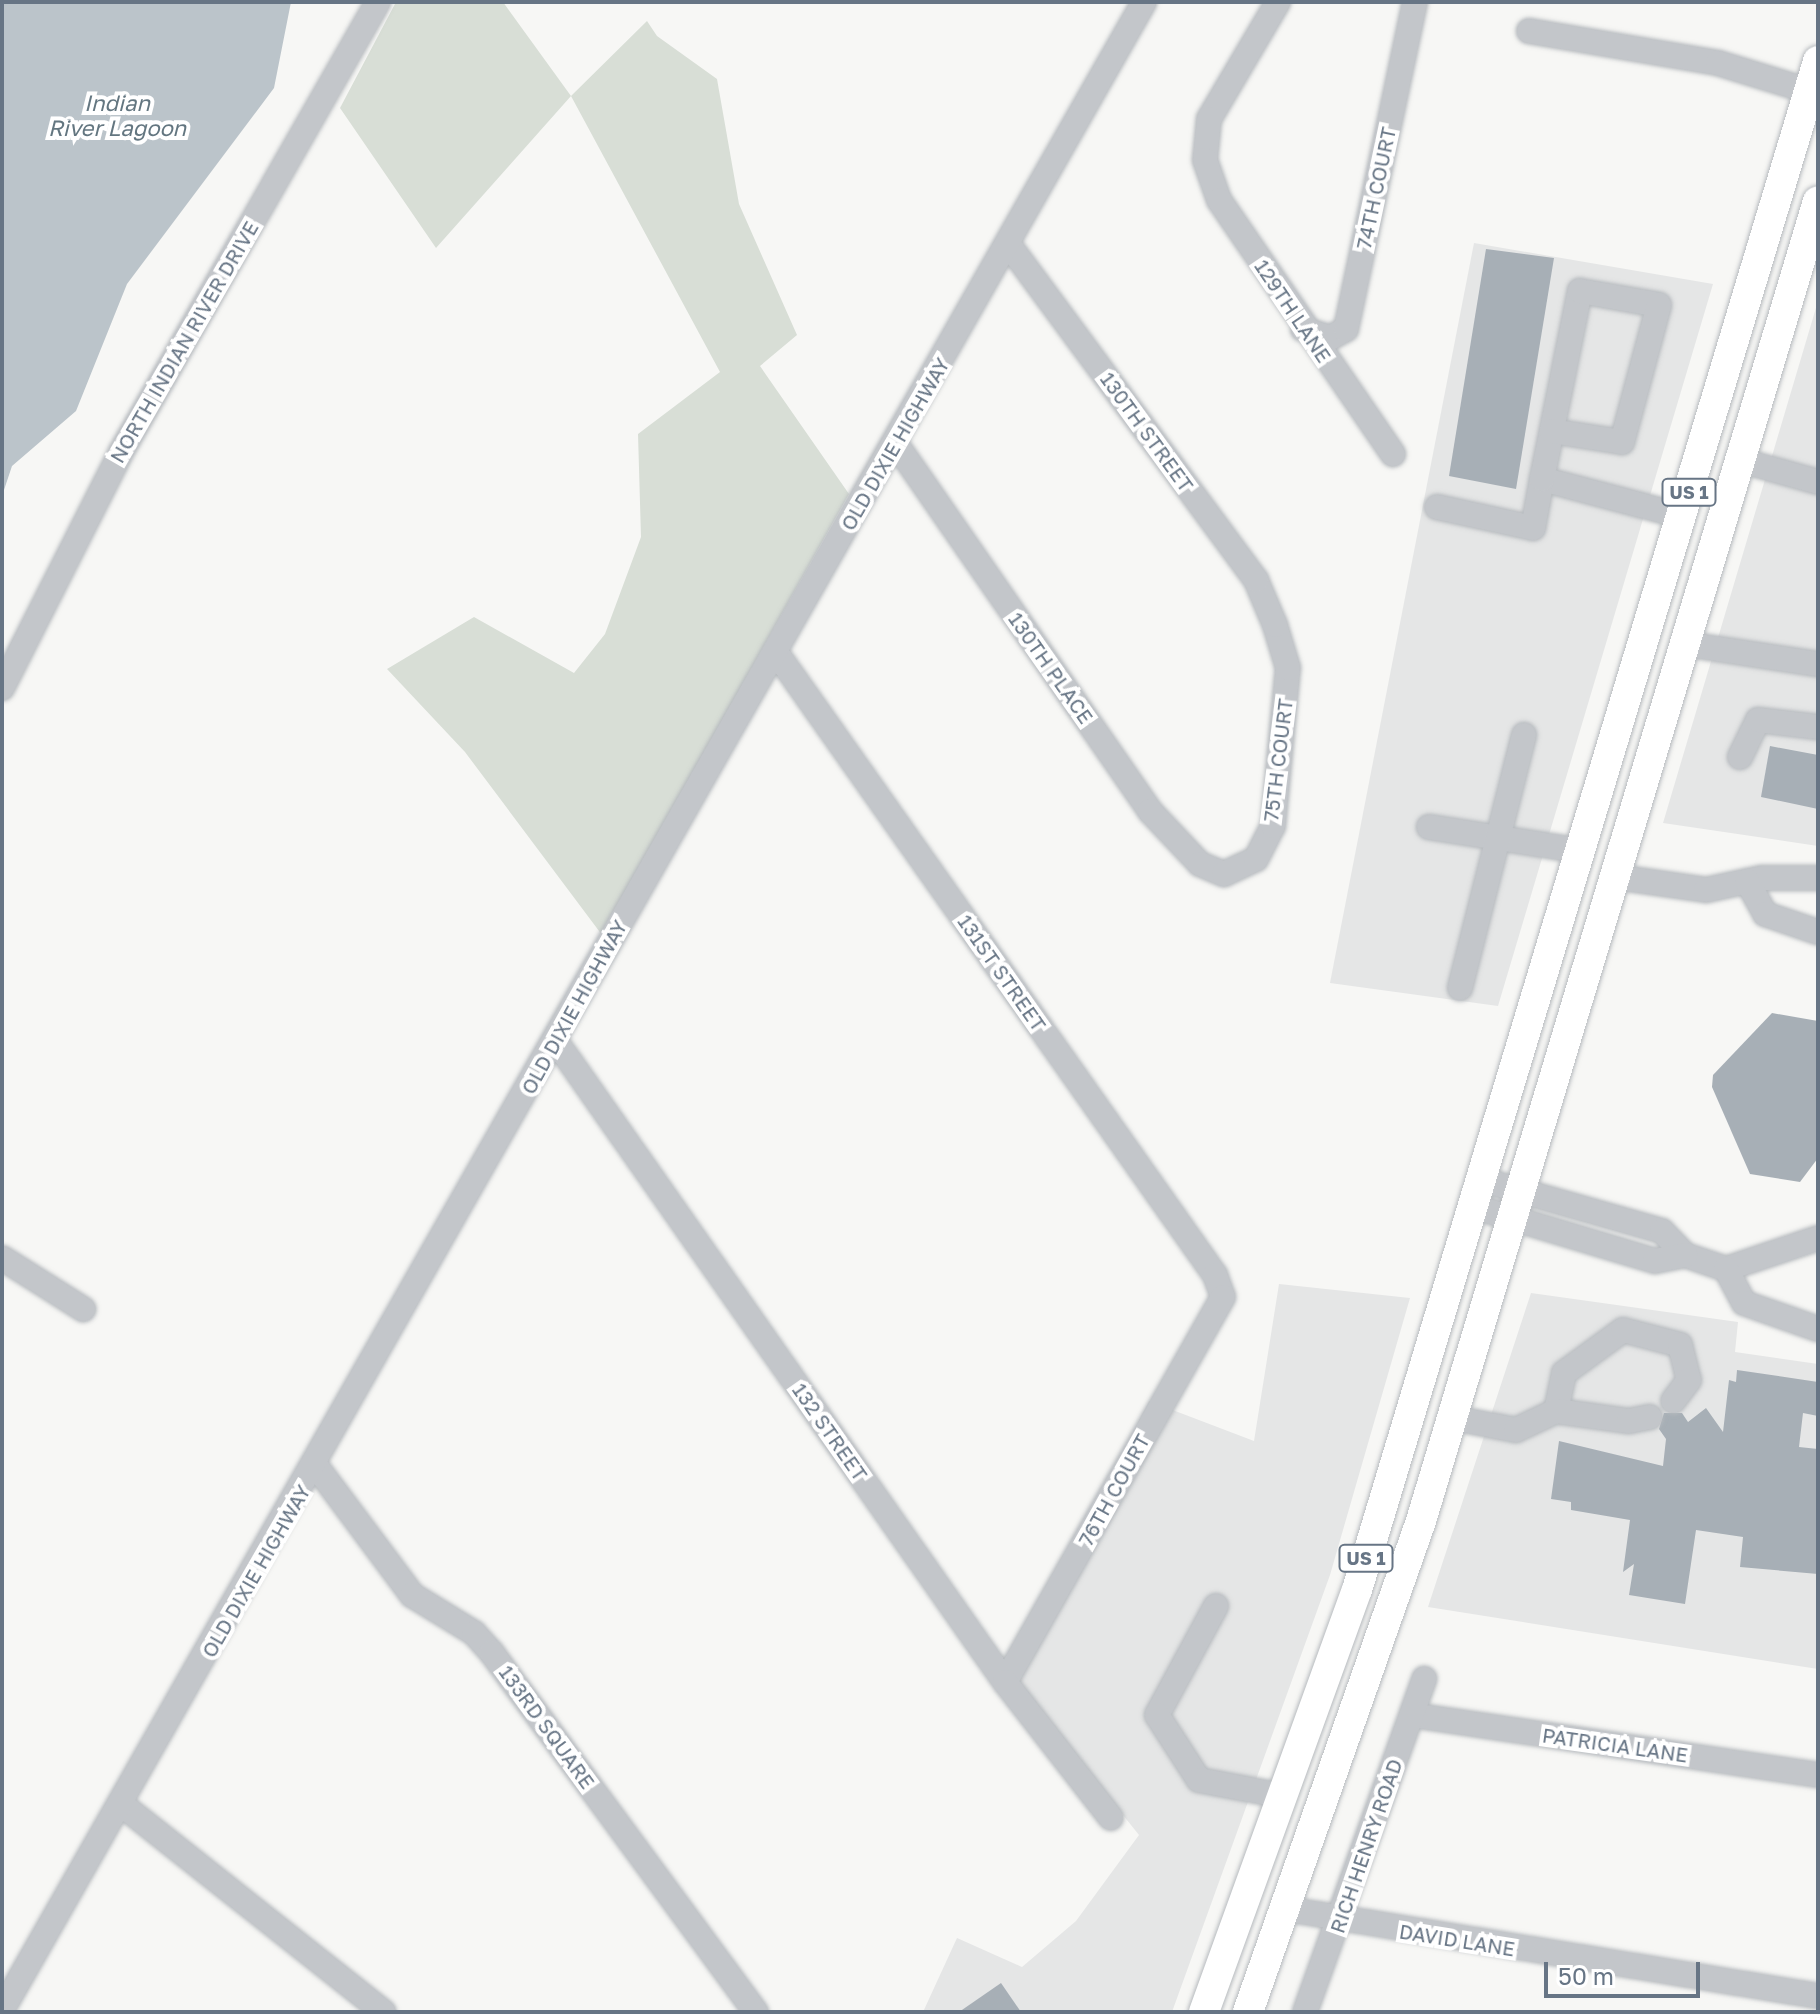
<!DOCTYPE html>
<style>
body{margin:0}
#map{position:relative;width:1820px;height:2014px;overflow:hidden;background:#f7f7f5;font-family:"Golos Text",sans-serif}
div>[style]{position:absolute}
.built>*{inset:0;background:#e5e6e6}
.green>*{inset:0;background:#d8ded6}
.water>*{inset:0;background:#bbc4ca}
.building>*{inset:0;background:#a7afb6}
.roads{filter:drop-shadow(0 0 2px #b6babe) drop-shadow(0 0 2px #b6babe)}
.minor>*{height:24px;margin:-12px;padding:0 12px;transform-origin:12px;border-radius:12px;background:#c3c6ca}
.major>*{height:30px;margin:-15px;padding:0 15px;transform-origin:15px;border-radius:15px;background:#fff}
span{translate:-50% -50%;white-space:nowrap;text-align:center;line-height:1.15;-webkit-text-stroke:8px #fff;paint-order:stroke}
.shield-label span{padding:2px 6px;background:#fff;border:2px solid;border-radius:6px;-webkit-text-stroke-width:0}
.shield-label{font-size:18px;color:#677585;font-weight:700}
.street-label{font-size:20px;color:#677585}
.water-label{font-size:22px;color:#637680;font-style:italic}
.frame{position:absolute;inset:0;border:4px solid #677585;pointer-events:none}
.scale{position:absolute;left:1544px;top:1962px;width:156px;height:36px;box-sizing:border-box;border:4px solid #677585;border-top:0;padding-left:10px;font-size:24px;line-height:28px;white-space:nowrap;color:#677585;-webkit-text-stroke:6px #fff;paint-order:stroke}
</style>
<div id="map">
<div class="built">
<i style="clip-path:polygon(1474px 243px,1713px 284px,1498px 1006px,1330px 983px)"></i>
<i style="clip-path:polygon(1818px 301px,1818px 846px,1663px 823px)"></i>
<i style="clip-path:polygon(1279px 1284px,1410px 1298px,1330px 1575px,1172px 2012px,923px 2012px,957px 1938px,1022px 1967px,1076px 1921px,1139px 1835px,1010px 1674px,1149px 1401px,1254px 1441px)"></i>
<i style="clip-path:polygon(1531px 1293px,1738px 1322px,1735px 1352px,1818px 1364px,1818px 1669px,1428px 1607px)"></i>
</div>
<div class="green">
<i style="clip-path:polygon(396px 2px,503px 2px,571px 96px,647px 21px,657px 36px,717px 79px,739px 204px,797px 335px,760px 366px,849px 494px,602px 935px,465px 752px,387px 669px,474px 617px,574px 673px,605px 634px,641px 537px,638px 434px,720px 372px,571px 96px,436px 248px,340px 108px)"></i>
</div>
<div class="water">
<i style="clip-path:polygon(2px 2px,291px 2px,274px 88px,127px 284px,76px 411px,12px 466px,2px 496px)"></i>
</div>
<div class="building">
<i style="clip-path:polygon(1486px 249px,1554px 258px,1516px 489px,1449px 476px)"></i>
<i style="clip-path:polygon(1770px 746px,1818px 755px,1818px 809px,1761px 797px)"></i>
<i style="clip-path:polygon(1772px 1013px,1818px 1021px,1818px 1158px,1800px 1182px,1750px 1174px,1712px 1087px,1713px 1075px)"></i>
<i style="clip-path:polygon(1737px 1370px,1818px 1382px,1818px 1416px,1803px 1413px,1799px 1447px,1818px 1449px,1818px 1574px,1740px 1567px,1743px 1537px,1696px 1530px,1685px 1604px,1629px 1595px,1634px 1564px,1623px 1572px,1630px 1520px,1571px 1510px,1571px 1502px,1551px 1499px,1559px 1441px,1663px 1466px,1666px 1439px,1659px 1429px,1664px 1413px,1682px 1413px,1688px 1422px,1706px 1408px,1723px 1432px,1729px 1380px,1736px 1382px)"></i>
<i style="clip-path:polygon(1001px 1983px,1021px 2012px,959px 2012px)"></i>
</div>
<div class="roads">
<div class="minor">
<i style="left:1278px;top:2px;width:136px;rotate:120.5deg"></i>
<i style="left:1209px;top:119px;width:41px;rotate:95.6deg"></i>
<i style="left:1205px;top:160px;width:42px;rotate:70.7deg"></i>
<i style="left:1219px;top:200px;width:308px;rotate:55.6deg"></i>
<i style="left:1529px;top:31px;width:192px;rotate:9.6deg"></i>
<i style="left:1718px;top:63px;width:95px;rotate:17.1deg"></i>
<i style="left:1303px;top:329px;width:28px;rotate:18deg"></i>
<i style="left:1330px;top:338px;width:18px;rotate:-29deg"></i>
<i style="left:1346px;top:329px;width:334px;rotate:-78.1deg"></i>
<i style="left:896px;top:444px;width:446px;rotate:55.3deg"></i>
<i style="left:1150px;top:811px;width:73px;rotate:46.7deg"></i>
<i style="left:1200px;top:864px;width:26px;rotate:23deg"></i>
<i style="left:1224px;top:874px;width:35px;rotate:-25deg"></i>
<i style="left:1256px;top:859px;width:37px;rotate:-63deg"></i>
<i style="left:1273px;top:826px;width:159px;rotate:-84.6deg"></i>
<i style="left:1288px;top:668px;width:45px;rotate:-106.8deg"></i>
<i style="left:1275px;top:625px;width:49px;rotate:-112.9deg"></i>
<i style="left:1256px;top:580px;width:416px;rotate:-126.4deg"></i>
<i style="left:1743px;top:461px;width:78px;rotate:15.6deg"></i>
<i style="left:1542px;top:479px;width:145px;rotate:14.8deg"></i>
<i style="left:1437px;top:507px;width:98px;rotate:12.3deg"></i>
<i style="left:1533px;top:528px;width:50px;rotate:-79.6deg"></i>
<i style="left:1542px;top:479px;width:192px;rotate:-78.6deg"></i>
<i style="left:1580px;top:291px;width:80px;rotate:10deg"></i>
<i style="left:1659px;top:305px;width:142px;rotate:105.1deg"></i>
<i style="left:1622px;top:442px;width:71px;rotate:-171.1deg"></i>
<i style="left:1685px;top:644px;width:134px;rotate:8.6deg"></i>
<i style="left:775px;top:651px;width:764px;rotate:54.81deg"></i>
<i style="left:1215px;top:1275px;width:23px;rotate:70deg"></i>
<i style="left:1223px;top:1297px;width:442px;rotate:119.5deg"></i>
<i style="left:2px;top:688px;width:264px;rotate:-63.2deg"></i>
<i style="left:121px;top:452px;width:518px;rotate:-60.27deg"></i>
<i style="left:1740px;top:757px;width:41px;rotate:-64.1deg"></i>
<i style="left:1758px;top:720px;width:60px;rotate:6.7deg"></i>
<i style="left:1429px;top:827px;width:155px;rotate:8.9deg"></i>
<i style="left:1616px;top:877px;width:91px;rotate:8.2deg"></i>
<i style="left:1706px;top:890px;width:57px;rotate:-12.1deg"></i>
<i style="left:1762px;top:878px;width:56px"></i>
<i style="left:1747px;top:881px;width:38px;rotate:61deg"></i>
<i style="left:1765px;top:914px;width:56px;rotate:18.8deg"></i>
<i style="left:1460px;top:988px;width:261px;rotate:-75.8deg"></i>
<i style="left:555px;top:1040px;width:784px;rotate:54.97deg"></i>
<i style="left:1005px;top:1682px;width:172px;rotate:52.1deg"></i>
<i style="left:1483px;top:1180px;width:186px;rotate:15.9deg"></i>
<i style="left:1662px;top:1231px;width:33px;rotate:46deg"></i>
<i style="left:1685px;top:1255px;width:43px;rotate:18.9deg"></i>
<i style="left:1726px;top:1269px;width:97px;rotate:-18.6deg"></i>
<i style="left:1475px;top:1207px;width:188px;rotate:16.7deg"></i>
<i style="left:1655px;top:1261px;width:31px;rotate:-11deg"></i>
<i style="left:2px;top:1258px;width:96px;rotate:32.2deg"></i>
<i style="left:1726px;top:1269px;width:38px;rotate:62deg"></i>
<i style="left:1744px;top:1303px;width:78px;rotate:19.4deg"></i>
<i style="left:1556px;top:1411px;width:39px;rotate:-78deg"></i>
<i style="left:1564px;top:1373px;width:73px;rotate:-36.1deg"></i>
<i style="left:1623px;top:1330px;width:59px;rotate:14.7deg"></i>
<i style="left:1680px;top:1345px;width:36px;rotate:76deg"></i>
<i style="left:1689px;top:1380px;width:26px;rotate:127deg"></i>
<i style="left:1453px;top:1418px;width:64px;rotate:10.8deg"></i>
<i style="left:1516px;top:1430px;width:44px;rotate:-25.4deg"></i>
<i style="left:1556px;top:1411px;width:74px;rotate:7.8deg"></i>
<i style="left:1629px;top:1421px;width:21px;rotate:-11deg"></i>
<i style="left:316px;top:1466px;width:161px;rotate:53.3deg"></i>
<i style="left:412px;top:1595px;width:73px;rotate:31.5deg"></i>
<i style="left:474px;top:1633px;width:27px;rotate:48deg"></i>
<i style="left:492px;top:1653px;width:446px;rotate:53.7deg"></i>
<i style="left:1216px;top:1606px;width:124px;rotate:118.4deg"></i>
<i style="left:1157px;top:1715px;width:77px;rotate:57.1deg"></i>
<i style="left:1199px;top:1780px;width:86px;rotate:10.7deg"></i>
<i style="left:1412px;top:1715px;width:410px;rotate:8.4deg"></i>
<i style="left:121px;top:1804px;width:335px;rotate:38.4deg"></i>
<i style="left:1286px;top:1909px;width:539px;rotate:9.29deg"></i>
<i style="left:2px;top:2010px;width:2310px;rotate:-60.37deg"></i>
<i style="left:1305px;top:2012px;width:354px;rotate:-70.3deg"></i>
</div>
<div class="major">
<i style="left:1204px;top:2012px;width:449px;rotate:-70.1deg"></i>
<i style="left:1357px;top:1590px;width:1597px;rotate:-73.22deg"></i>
<i style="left:1248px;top:2012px;width:521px;rotate:-70.59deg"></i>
<i style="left:1421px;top:1521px;width:1378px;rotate:-73.26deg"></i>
</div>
</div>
<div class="shield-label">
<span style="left:1689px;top:492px">US 1</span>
<span style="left:1366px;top:1558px">US 1</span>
</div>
<div class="street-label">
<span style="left:1376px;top:188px;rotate:-78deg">74TH COURT</span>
<span style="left:1293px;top:311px;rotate:56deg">129TH LANE</span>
<span style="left:184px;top:342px;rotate:-60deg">NORTH INDIAN RIVER DRIVE</span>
<span style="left:1147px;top:432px;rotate:54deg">130TH STREET</span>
<span style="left:895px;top:444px;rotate:-60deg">OLD DIXIE HIGHWAY</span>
<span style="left:1051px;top:668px;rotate:55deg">130TH PLACE</span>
<span style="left:1278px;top:760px;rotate:-83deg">75TH COURT</span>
<span style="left:1002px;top:973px;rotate:55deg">131ST STREET</span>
<span style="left:574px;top:1007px;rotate:-61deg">OLD DIXIE HIGHWAY</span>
<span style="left:830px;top:1432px;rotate:55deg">132 STREET</span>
<span style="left:1114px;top:1490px;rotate:-61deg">76TH COURT</span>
<span style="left:256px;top:1571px;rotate:-60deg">OLD DIXIE HIGHWAY</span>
<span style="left:547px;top:1727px;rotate:54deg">133RD SQUARE</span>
<span style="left:1615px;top:1745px;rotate:8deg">PATRICIA LANE</span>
<span style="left:1366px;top:1846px;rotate:-71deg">RICH HENRY ROAD</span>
<span style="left:1457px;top:1940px;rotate:9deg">DAVID LANE</span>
</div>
<div class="water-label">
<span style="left:117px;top:115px">Indian<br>River Lagoon</span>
</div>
<div class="frame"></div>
<div class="scale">50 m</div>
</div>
